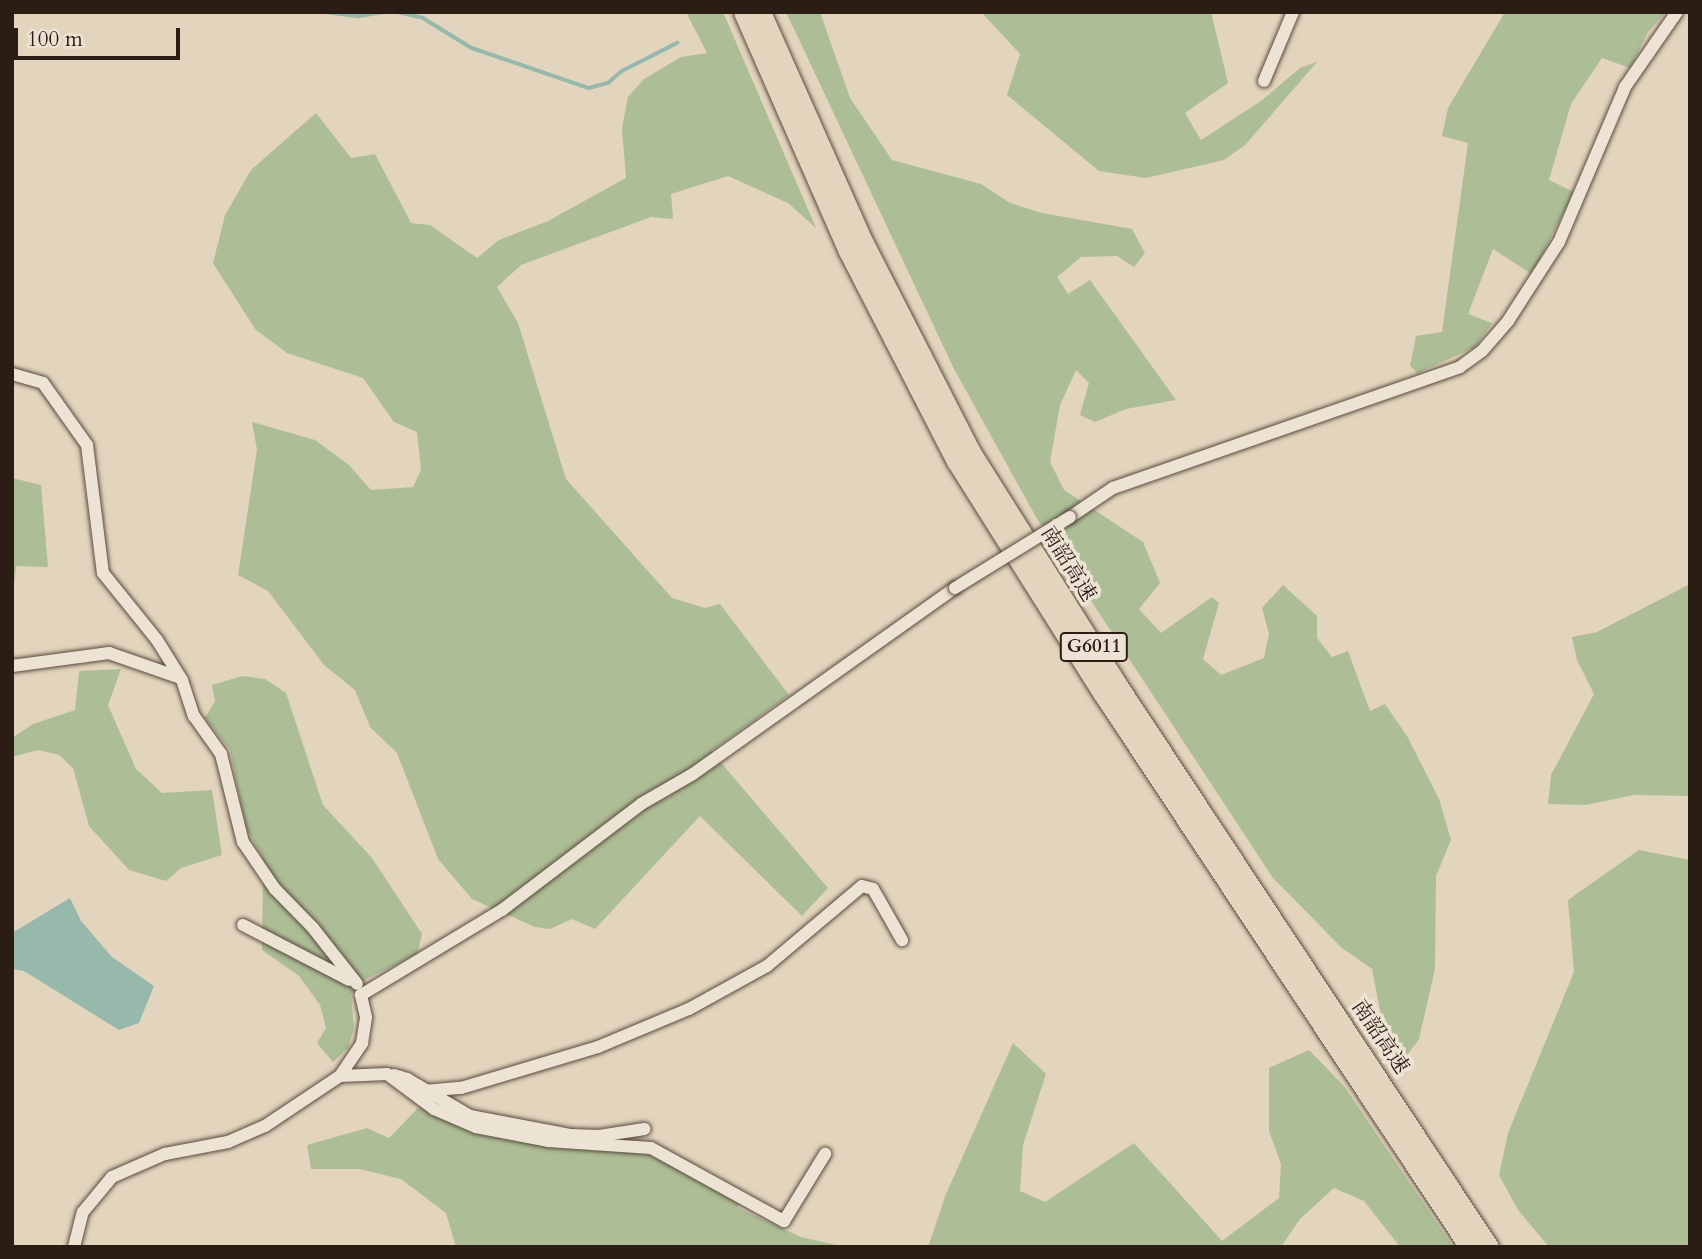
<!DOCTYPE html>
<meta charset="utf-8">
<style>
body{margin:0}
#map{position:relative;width:1702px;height:1259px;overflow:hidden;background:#e3d4bd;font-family:Cardo,"Noto Serif SC",serif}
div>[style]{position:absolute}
.green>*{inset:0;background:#adbe96}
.water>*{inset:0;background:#96b9ac}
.stream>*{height:3.5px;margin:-1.75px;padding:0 1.75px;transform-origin:1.75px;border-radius:1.75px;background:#96b9ac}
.roads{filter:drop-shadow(0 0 2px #594b3e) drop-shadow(0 0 2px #594b3e)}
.minor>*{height:12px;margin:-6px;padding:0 6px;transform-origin:6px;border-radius:6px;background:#ede3d4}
.highway>*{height:19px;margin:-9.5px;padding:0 9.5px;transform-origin:9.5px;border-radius:9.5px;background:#e3d4bd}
.bridges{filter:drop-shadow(0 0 2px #594b3e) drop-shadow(0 0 2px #594b3e)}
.minor-bridge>*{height:12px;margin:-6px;padding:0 6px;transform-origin:6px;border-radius:6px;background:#ede3d4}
span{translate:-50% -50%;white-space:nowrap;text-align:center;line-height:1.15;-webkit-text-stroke:7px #ede3d4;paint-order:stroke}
.shield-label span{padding:2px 5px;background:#ede3d4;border:2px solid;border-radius:5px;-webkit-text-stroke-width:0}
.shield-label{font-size:19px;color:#2b1d14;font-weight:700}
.street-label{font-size:21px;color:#2b1d14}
.frame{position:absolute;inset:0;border:14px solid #2b1d14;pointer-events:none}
.scale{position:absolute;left:14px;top:28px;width:166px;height:32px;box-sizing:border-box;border:4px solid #2b1d14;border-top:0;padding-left:9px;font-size:21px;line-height:24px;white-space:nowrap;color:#2b1d14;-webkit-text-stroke:5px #ede3d4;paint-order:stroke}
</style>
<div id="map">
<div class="green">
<i style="clip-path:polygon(686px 12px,723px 12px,816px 228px,788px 203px,728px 176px,671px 194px,673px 219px,651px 217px,521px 265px,497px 287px,518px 323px,566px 479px,672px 598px,705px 608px,720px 604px,789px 695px,711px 751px,828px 888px,802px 916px,700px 816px,595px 929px,572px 919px,550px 929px,535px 927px,472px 899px,438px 859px,397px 753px,370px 727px,355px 690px,324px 665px,268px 591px,238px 575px,257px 450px,252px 422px,315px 440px,349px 465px,371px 490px,413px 487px,421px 470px,417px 432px,394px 422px,363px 378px,287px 353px,255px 329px,213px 263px,225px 215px,251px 170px,316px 113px,351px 158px,375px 154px,411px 223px,430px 225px,477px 258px,499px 240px,548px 221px,626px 178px,622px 128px,628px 97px,644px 79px,681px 57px,707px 53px)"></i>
<i style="clip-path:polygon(786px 12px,820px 12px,850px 98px,892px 160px,981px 184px,1010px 203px,1042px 213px,1132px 229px,1145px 253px,1134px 267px,1117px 256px,1081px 257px,1057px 277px,1068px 294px,1090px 280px,1176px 400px,1126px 409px,1095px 422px,1080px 415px,1089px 383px,1076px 370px,1060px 405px,1050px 462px,1064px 490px,1143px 542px,1160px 583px,1139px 609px,1161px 633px,1212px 597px,1219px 603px,1203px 659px,1221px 675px,1264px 658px,1269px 634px,1262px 608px,1283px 585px,1317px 616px,1317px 638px,1332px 657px,1348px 651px,1370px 711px,1385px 704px,1407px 736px,1439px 799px,1451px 840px,1436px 876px,1435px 969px,1419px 1039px,1405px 1058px,1382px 1021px,1372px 969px,1342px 948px,1273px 878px,1036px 517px,954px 369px)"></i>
<i style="clip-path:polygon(981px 12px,1211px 12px,1228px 83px,1185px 113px,1201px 140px,1261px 101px,1300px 68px,1317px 62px,1245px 145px,1224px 160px,1146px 178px,1099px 171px,1007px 95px,1020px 54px)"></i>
<i style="clip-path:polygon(1505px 12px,1666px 12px,1648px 32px,1630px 68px,1602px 58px,1571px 104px,1549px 180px,1574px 192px,1532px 274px,1493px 249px,1468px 314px,1492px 323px,1475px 347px,1418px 373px,1410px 366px,1416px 336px,1442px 332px,1468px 143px,1442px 136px,1448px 108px)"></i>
<i style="clip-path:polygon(12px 478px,41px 485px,48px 567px,16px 566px,12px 604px)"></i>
<i style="clip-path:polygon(1690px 584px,1690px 796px,1634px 795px,1585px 805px,1548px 804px,1551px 775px,1594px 694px,1577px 660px,1572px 637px,1597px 632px)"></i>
<i style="clip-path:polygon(121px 669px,108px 705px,136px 769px,162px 793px,212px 790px,222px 855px,181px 868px,166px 881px,129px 870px,89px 826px,73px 768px,59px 755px,38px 750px,12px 757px,12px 738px,33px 724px,75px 710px,79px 671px)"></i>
<i style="clip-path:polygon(242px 676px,265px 679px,286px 693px,323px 805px,372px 858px,422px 934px,417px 954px,366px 979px,351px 994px,354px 1029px,348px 1048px,333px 1062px,317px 1043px,326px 1028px,320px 1005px,299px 976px,262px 950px,263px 858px,246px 829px,230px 750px,205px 718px,215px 701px,212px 685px)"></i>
<i style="clip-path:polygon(1639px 850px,1690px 860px,1690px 1247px,1549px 1247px,1518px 1210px,1499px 1175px,1508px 1133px,1574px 972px,1568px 900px)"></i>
<i style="clip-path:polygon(1013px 1043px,1046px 1074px,1023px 1145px,1020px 1191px,1045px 1202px,1134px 1143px,1222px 1241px,1279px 1198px,1281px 1164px,1269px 1131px,1269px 1068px,1309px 1050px,1344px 1086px,1453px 1247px,1400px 1247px,1364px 1201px,1334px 1188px,1300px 1219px,1281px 1247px,928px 1247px,946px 1194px)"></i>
<i style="clip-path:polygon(424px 1102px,628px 1143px,742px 1199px,738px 1208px,801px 1237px,845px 1247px,456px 1247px,446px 1213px,401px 1179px,359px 1169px,311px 1169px,307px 1145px,367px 1128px,389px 1138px)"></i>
</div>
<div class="water">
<i style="clip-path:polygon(70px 898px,81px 921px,112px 957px,154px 986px,139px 1023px,119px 1030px,24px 971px,12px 969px,12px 933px)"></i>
</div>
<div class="stream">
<i style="left:325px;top:12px;width:34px;rotate:7deg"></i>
<i style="left:359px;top:16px;width:26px;rotate:-9deg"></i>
<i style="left:398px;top:12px;width:26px;rotate:13deg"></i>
<i style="left:423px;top:18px;width:57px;rotate:31.5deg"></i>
<i style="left:472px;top:48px;width:124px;rotate:18.9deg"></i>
<i style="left:589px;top:88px;width:20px;rotate:-15deg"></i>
<i style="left:608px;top:83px;width:18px;rotate:-41deg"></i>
<i style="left:622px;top:71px;width:62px;rotate:-27deg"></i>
</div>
<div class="roads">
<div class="minor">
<i style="left:1264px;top:81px;width:75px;rotate:-67.2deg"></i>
<i style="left:12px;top:374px;width:32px;rotate:16deg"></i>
<i style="left:43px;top:383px;width:76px;rotate:54.6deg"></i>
<i style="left:87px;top:445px;width:129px;rotate:82.9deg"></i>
<i style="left:103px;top:573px;width:86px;rotate:51.1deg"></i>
<i style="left:157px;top:640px;width:47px;rotate:58deg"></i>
<i style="left:182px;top:680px;width:38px;rotate:72deg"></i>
<i style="left:194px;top:716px;width:47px;rotate:54.6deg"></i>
<i style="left:221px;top:754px;width:91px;rotate:76deg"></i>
<i style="left:243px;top:842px;width:57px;rotate:55.8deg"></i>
<i style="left:275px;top:889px;width:54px;rotate:45.7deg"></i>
<i style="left:313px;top:928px;width:71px;rotate:51.8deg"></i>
<i style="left:1070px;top:517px;width:52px;rotate:-34deg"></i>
<i style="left:1113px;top:488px;width:367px;rotate:-19.2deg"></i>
<i style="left:1460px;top:367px;width:27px;rotate:-36deg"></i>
<i style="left:1482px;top:351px;width:40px;rotate:-49deg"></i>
<i style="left:1508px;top:321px;width:94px;rotate:-57.2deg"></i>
<i style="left:1559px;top:242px;width:168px;rotate:-66.9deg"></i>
<i style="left:1625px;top:87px;width:91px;rotate:-55.3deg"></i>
<i style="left:12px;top:666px;width:98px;rotate:-7.6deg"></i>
<i style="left:109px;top:653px;width:73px;rotate:19.2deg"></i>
<i style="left:243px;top:925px;width:119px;rotate:27.4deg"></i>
<i style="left:394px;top:1075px;width:14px;rotate:17deg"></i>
<i style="left:407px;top:1079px;width:73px;rotate:30.4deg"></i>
<i style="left:470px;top:1116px;width:103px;rotate:10.7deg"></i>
<i style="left:571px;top:1135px;width:28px;rotate:2deg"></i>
<i style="left:599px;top:1136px;width:46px;rotate:-8.8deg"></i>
<i style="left:340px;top:1076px;width:47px;rotate:-2.4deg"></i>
<i style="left:387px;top:1074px;width:59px;rotate:36.7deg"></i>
<i style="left:434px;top:1109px;width:46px;rotate:23.2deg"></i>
<i style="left:476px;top:1127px;width:73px;rotate:11deg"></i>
<i style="left:548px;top:1141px;width:103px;rotate:3.9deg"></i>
<i style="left:651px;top:1148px;width:152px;rotate:28.8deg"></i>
<i style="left:784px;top:1221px;width:79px;rotate:-58.5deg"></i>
<i style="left:424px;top:1091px;width:37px;rotate:-5deg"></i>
<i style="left:461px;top:1088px;width:143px;rotate:-16.7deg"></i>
<i style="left:598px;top:1047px;width:99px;rotate:-22.7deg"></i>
<i style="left:689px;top:1009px;width:89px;rotate:-28.9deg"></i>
<i style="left:767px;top:966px;width:124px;rotate:-40.1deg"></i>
<i style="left:862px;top:886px;width:11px;rotate:15deg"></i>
<i style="left:873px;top:889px;width:59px;rotate:60.4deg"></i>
<i style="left:74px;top:1247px;width:36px;rotate:-76deg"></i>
<i style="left:83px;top:1212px;width:45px;rotate:-50.4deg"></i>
<i style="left:112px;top:1177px;width:58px;rotate:-23.5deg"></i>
<i style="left:165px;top:1154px;width:64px;rotate:-10.8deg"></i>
<i style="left:228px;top:1142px;width:40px;rotate:-23.4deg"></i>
<i style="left:265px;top:1126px;width:90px;rotate:-33.7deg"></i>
<i style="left:340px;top:1076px;width:40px;rotate:-56deg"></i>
<i style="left:362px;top:1043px;width:26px;rotate:-81deg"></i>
<i style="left:366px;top:1017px;width:23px;rotate:-103deg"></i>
<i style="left:361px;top:995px;width:165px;rotate:-31.1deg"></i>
<i style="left:502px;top:910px;width:175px;rotate:-37.3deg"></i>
<i style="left:641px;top:804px;width:60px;rotate:-30deg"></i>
<i style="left:693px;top:774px;width:321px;rotate:-35.4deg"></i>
</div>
<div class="highway">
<i style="left:743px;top:12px;width:261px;rotate:66.3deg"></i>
<i style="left:848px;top:251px;width:236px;rotate:62.8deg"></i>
<i style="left:956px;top:461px;width:275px;rotate:57.8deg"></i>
<i style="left:1103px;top:694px;width:663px;rotate:56.5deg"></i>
<i style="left:761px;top:12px;width:253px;rotate:66deg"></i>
<i style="left:864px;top:243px;width:235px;rotate:62.9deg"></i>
<i style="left:971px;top:452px;width:274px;rotate:57.8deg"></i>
<i style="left:1117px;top:684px;width:675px;rotate:56.55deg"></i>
</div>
</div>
<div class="bridges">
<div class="minor-bridge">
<i style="left:955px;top:588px;width:135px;rotate:-31.7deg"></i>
</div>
</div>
<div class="shield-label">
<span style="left:1094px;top:647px">G6011</span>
</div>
<div class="street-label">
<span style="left:1068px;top:564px;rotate:58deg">南韶高速</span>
<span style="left:1380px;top:1037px;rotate:56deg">南韶高速</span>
</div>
<div class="frame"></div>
<div class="scale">100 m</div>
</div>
